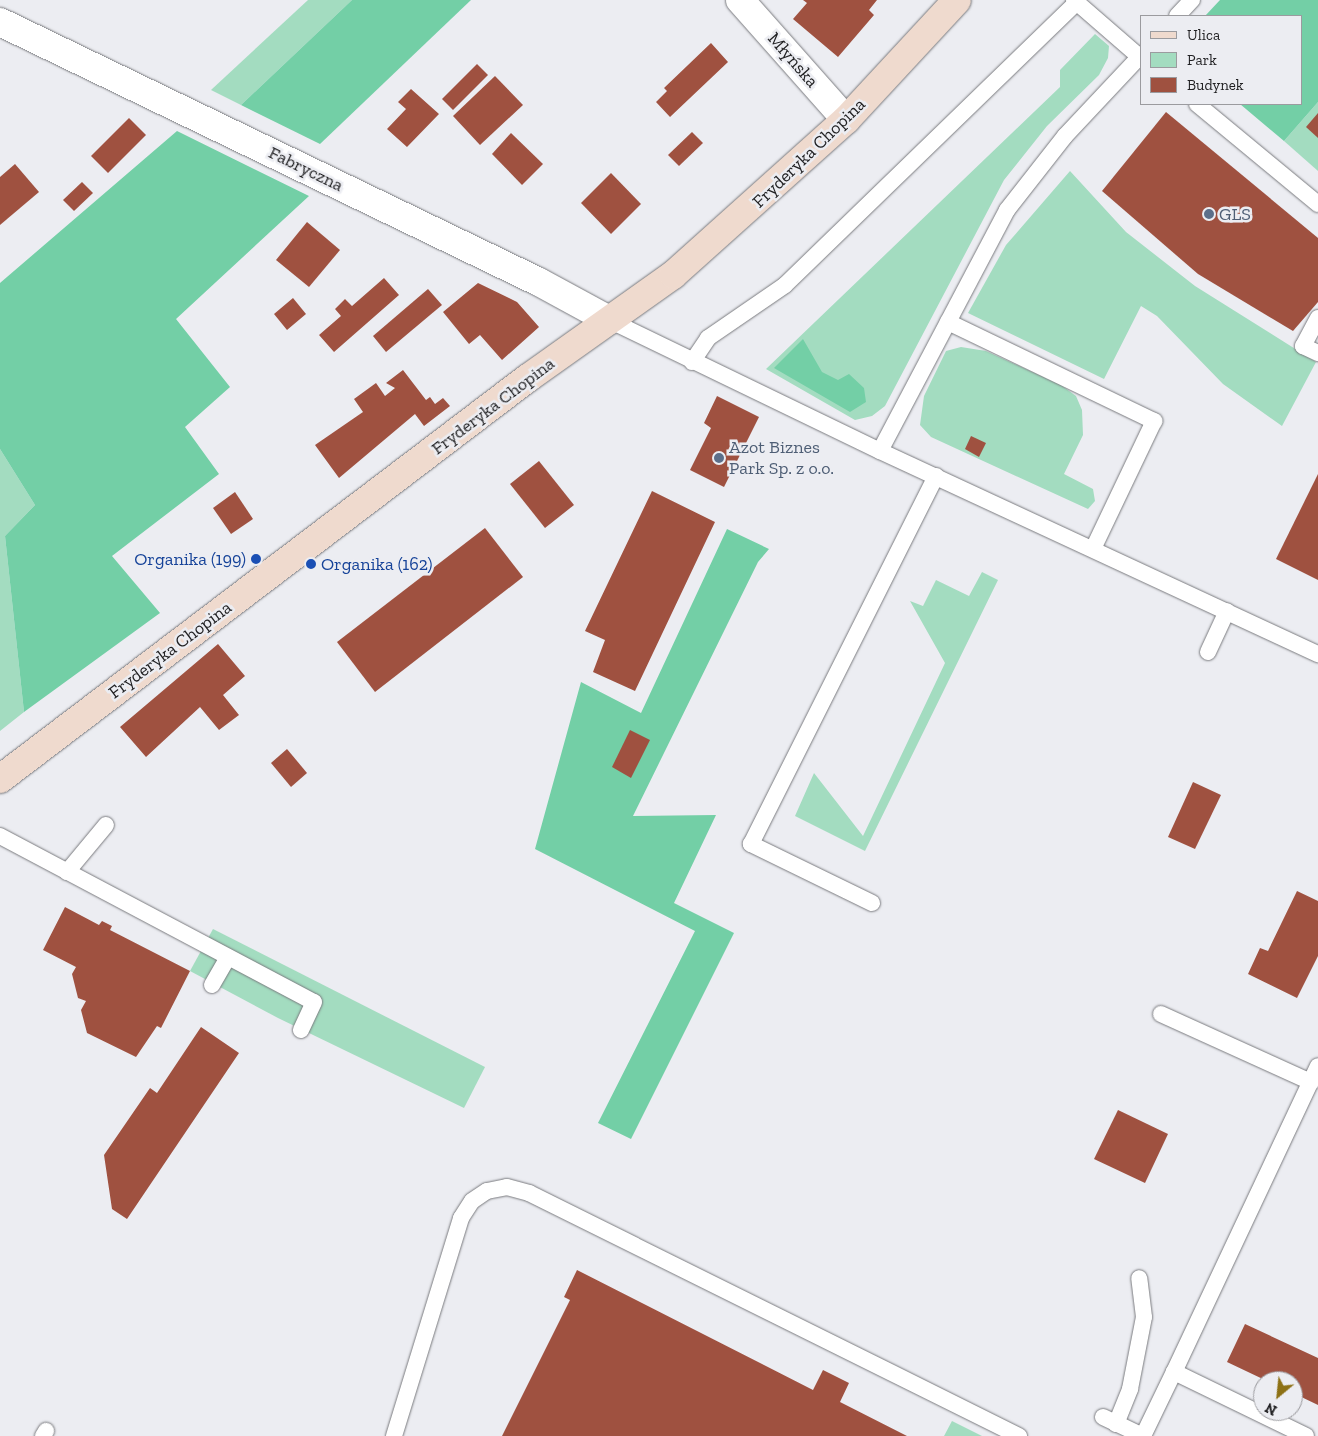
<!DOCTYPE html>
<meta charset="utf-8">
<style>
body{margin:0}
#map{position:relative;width:1318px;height:1436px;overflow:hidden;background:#ecedf2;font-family:"Zilla Slab",serif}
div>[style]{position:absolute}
.green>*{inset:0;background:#a3dcc0}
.forest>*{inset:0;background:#73cfa6}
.building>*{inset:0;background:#9f5140}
.roads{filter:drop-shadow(0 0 1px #797a7e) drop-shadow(0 0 1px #797a7e)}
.service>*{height:16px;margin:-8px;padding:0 8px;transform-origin:8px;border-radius:8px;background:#fff}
.minor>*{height:28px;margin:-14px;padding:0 14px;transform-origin:14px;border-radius:14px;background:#fff}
.tertiary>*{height:28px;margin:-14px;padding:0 14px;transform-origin:14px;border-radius:14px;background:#fff}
.secondary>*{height:28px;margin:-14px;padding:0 14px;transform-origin:14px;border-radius:14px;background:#efdace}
.dots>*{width:14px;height:14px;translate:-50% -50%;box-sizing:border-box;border:2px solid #ecedf2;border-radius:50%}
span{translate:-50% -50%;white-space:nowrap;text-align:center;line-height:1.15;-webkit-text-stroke:5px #ecedf2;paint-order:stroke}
.street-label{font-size:18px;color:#212123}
.service-label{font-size:18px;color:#4e5e75}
.left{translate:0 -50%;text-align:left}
.transit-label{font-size:18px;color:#164399}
.right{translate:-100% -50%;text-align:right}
.legend{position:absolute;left:1140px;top:15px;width:162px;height:90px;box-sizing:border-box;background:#ecedf2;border:1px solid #9b9b9f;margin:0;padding:6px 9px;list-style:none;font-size:15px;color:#212123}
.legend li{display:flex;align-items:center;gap:10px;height:25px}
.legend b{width:25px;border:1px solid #9b9b9f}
.north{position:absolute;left:1253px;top:1371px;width:50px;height:50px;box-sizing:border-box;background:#ecedf2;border:1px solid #9b9b9f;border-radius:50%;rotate:208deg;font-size:14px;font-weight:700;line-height:20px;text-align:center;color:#212123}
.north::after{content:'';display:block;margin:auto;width:18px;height:22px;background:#8d7115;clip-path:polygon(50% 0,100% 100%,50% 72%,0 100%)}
</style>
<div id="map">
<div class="green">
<i style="clip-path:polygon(308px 0,352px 0,241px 105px,211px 90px)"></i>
<i style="clip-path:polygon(1095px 34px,1109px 46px,1108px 58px,1099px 75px,1047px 126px,1004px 180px,885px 406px,872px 416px,855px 420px,766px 369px,1060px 87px,1060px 70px)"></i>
<i style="clip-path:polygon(1318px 102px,1318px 171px,1284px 141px)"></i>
<i style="clip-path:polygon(1070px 171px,1126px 232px,1195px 286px,1316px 362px,1282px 426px,1223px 384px,1157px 316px,1141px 306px,1104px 379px,968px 313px,1006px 245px)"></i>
<i style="clip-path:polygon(961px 347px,986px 351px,1061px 385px,1076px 396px,1082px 410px,1083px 435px,1064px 474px,1093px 489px,1095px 501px,1088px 509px,931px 437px,920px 425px,924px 396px,946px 351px)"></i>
<i style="clip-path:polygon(0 449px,35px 505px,5px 536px,24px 712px,0 731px)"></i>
<i style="clip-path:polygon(982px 572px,998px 580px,865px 851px,795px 816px,814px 773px,863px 836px,945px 663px,910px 601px,923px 606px,936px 580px,969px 596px)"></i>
<i style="clip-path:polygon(213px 929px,485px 1067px,464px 1108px,278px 1018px,190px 971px)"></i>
<i style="clip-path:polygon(952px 1421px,982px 1436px,944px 1436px)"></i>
</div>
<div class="forest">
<i style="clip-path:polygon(352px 0,471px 0,320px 144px,241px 105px)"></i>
<i style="clip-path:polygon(1220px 0,1318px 0,1318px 102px,1284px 141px,1240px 104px,1302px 104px,1302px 16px,1205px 16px)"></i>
<i style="clip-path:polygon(177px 131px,309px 196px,176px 319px,230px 387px,185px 427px,219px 474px,112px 556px,160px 613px,24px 712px,5px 536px,35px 505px,0 449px,0 283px)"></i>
<i style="clip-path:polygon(803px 339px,822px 372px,838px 380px,849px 374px,864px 388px,866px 402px,850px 412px,774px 368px)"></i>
<i style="clip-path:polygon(727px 529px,769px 549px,758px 562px,633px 816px,716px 815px,674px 903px,734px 933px,631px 1139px,598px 1123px,695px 931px,535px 849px,581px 682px,641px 713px)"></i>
</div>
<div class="building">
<i style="clip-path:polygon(803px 0,877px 0,869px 10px,874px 15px,838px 57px,793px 19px,807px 3px)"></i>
<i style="clip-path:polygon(711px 43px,728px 62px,670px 117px,656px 102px,667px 91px,664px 88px)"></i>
<i style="clip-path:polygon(477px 64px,488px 75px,453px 110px,442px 99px)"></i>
<i style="clip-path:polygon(495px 76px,523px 105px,480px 145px,453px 116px)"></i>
<i style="clip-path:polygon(411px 89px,439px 114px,407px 147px,387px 129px,406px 109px,398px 102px)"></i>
<i style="clip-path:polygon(1166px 112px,1318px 238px,1318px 302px,1293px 331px,1198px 274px,1102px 191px)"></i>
<i style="clip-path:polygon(1318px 113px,1318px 138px,1306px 127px)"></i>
<i style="clip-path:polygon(129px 118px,146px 135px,108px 173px,91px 156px)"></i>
<i style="clip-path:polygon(692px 132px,703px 143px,679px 166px,668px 155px)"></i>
<i style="clip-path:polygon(511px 133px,543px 164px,522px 185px,492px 154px)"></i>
<i style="clip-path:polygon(15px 164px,39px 192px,0 225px,0 177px)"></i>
<i style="clip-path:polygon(611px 173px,641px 204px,611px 234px,581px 203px)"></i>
<i style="clip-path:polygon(82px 182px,93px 193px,74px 211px,63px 200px)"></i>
<i style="clip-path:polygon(307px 222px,340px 250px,309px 287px,276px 260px)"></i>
<i style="clip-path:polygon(384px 278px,399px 295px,334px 352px,319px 335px,341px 316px,335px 309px,345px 299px,352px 306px)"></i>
<i style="clip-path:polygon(478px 283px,517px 302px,539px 327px,502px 360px,480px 335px,469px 344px,443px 312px)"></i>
<i style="clip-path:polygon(428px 289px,442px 305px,386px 352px,373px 336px)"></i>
<i style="clip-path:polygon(293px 298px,306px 314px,287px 330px,274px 314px)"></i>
<i style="clip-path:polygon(403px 370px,426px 400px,430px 397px,435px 404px,443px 398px,450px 406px,424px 426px,415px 414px,339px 478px,315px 445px,363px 412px,354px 399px,376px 383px,385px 396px,395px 388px,386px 383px)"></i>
<i style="clip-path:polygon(717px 396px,759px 417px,724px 487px,690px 470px,711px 428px,704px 423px)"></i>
<i style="clip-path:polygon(971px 436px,986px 443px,979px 457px,965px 449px)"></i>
<i style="clip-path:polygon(539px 461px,574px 505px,545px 528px,510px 484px)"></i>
<i style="clip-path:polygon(1318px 474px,1318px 580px,1276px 559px)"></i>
<i style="clip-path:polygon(652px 491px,715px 522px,635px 691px,593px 672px,605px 640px,585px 631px)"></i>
<i style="clip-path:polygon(235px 492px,253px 519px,231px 534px,213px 508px)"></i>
<i style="clip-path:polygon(485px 528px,523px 577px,375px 692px,337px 642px)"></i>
<i style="clip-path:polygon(218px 644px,245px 676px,223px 695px,239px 715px,219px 730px,200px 707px,146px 757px,120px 727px)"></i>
<i style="clip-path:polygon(630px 730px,650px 740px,631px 778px,612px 767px)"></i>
<i style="clip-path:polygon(287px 749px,307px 773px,291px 787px,271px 763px)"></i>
<i style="clip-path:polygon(1193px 782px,1221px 795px,1195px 849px,1168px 837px)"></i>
<i style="clip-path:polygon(1297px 891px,1318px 901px,1318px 956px,1297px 998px,1248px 974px,1260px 948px,1268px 951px)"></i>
<i style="clip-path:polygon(65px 907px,99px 925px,102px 921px,112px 926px,110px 930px,190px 971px,161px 1028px,157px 1026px,136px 1057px,87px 1033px,81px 1010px,86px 1001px,78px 998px,72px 974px,76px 967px,43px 950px)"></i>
<i style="clip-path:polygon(201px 1027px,239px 1053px,127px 1219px,112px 1209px,104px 1155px,150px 1088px,157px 1093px)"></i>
<i style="clip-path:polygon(1118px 1110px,1168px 1134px,1145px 1183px,1094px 1159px)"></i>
<i style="clip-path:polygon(577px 1270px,813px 1390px,823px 1370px,849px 1383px,840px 1402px,907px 1436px,502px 1436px,570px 1300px,564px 1297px)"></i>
<i style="clip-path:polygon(1245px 1324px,1318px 1358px,1318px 1405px,1293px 1393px,1293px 1381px,1267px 1381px,1227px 1362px)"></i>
</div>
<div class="roads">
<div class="service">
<i style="left:1074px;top:0;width:90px;rotate:40.9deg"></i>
<i style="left:1177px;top:16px;width:22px;rotate:-47deg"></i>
<i style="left:1197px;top:104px;width:157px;rotate:39.6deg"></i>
<i style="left:1318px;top:318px;width:32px;rotate:118deg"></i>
<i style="left:1303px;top:346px;width:17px;rotate:25deg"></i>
<i style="left:609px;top:320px;width:301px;rotate:25.8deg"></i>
<i style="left:880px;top:451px;width:483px;rotate:24.9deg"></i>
<i style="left:948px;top:322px;width:229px;rotate:25.7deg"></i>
<i style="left:1154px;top:421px;width:140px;rotate:115.5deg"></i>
<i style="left:692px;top:362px;width:29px;rotate:-56deg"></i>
<i style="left:708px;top:338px;width:93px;rotate:-34.5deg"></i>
<i style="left:785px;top:285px;width:407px;rotate:-44.1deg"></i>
<i style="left:880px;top:451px;width:272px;rotate:-62.2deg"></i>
<i style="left:1007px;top:210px;width:94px;rotate:-51.9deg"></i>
<i style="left:1065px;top:136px;width:112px;rotate:-46.8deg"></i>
<i style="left:1208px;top:652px;width:45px;rotate:-65.1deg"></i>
<i style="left:0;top:836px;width:355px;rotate:27.9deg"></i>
<i style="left:314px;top:1002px;width:31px;rotate:115deg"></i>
<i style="left:67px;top:872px;width:61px;rotate:-50.3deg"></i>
<i style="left:872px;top:903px;width:135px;rotate:-154deg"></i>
<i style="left:751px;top:844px;width:412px;rotate:-63.3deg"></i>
<i style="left:212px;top:985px;width:32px;rotate:-60deg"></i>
<i style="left:1161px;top:1014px;width:165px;rotate:24.4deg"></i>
<i style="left:1103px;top:1417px;width:44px;rotate:25.4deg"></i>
<i style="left:1116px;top:1424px;width:38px;rotate:-68deg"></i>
<i style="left:1130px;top:1389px;width:73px;rotate:-79deg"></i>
<i style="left:1144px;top:1317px;width:39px;rotate:-97deg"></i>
<i style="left:43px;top:1436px;width:6px;rotate:-59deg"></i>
<i style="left:394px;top:1436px;width:228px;rotate:-72.9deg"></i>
<i style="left:461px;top:1218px;width:20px;rotate:-57deg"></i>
<i style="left:472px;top:1201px;width:18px;rotate:-34deg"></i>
<i style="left:487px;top:1191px;width:20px;rotate:-11deg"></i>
<i style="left:507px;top:1187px;width:23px;rotate:15deg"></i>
<i style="left:529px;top:1193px;width:547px;rotate:26.38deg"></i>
<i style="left:1143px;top:1436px;width:71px;rotate:-64.2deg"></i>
<i style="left:1306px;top:1436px;width:147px;rotate:-154.1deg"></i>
<i style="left:1174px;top:1372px;width:338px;rotate:-64.8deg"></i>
</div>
<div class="minor">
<i style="left:740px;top:0;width:160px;rotate:48.5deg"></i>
</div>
<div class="tertiary">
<i style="left:0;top:22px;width:598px;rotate:25.75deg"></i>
<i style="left:539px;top:282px;width:80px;rotate:28.5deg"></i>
</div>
<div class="secondary">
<i style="left:0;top:779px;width:663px;rotate:-37.22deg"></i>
<i style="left:528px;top:378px;width:178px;rotate:-35.4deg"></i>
<i style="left:673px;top:275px;width:232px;rotate:-41.9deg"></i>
<i style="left:846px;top:120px;width:163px;rotate:-47.2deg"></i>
</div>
</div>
<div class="dots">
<i style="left:1209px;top:214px;background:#5c6f8a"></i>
<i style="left:719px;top:458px;background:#5c6f8a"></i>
<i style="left:256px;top:559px;background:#1a4fb4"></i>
<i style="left:311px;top:564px;background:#1a4fb4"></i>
</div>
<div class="street-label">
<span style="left:793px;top:60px;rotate:49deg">Młyńska</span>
<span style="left:809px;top:153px;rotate:-44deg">Fryderyka Chopina</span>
<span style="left:306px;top:169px;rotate:26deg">Fabryczna</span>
<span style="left:493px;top:406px;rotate:-37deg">Fryderyka Chopina</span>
<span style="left:170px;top:650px;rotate:-37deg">Fryderyka Chopina</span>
</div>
<div class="service-label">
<span class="left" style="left:1219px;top:214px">GLS</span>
<span class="left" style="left:729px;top:458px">Azot Biznes<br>Park Sp. z o.o.</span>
</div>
<div class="transit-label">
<span class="right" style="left:246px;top:559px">Organika (199)</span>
<span class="left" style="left:321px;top:564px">Organika (162)</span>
</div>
<ul class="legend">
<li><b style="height:6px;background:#efdace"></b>Ulica</li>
<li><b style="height:14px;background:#a3dcc0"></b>Park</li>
<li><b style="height:14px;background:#9f5140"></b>Budynek</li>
</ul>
<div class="north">N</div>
</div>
